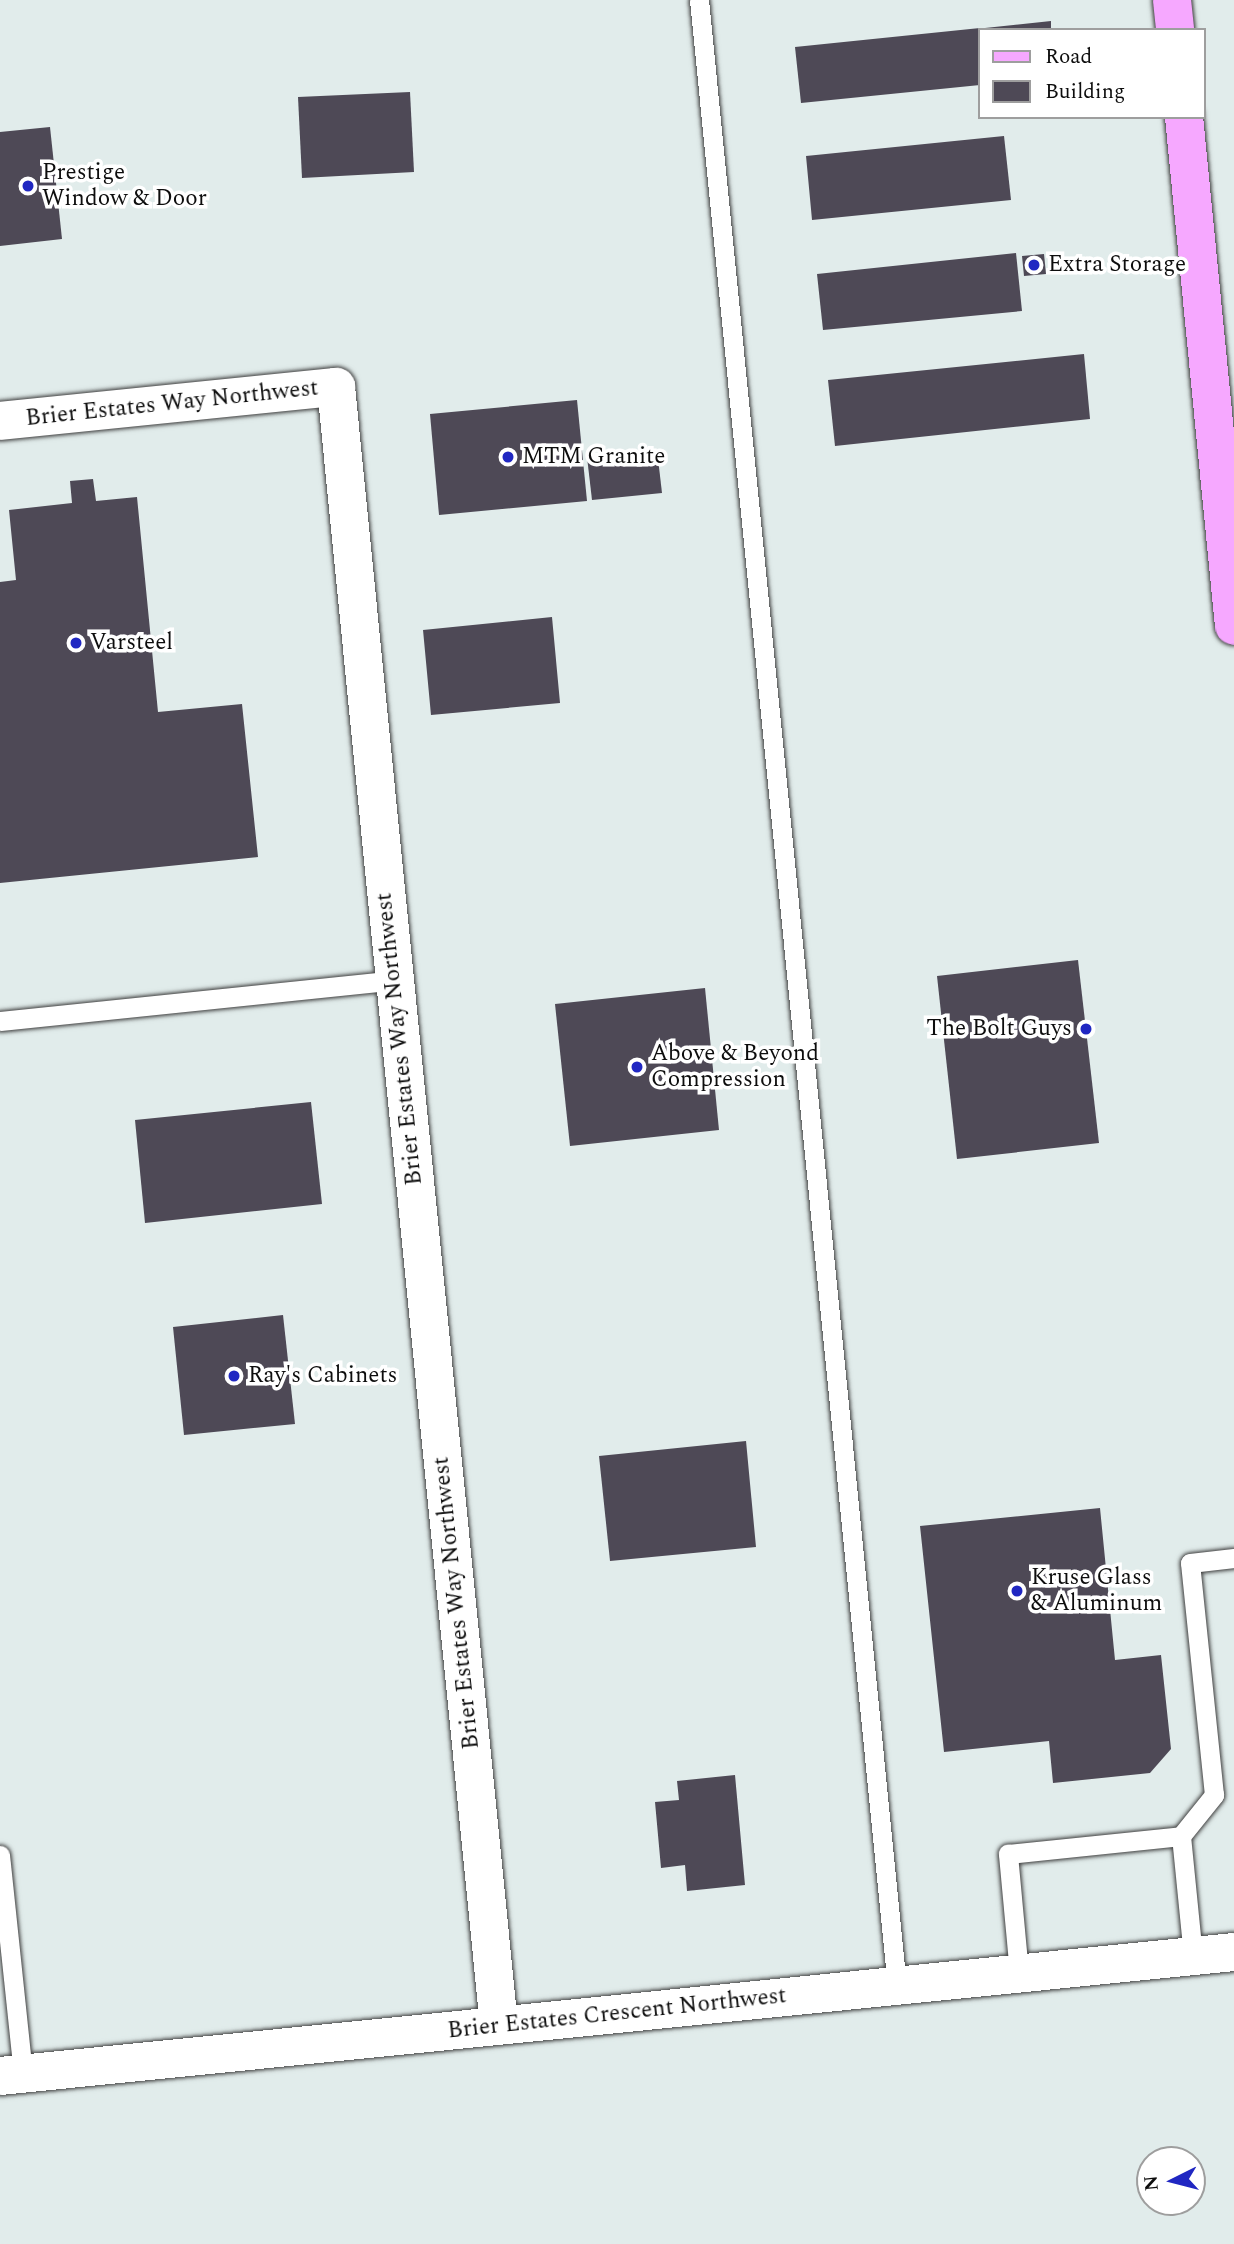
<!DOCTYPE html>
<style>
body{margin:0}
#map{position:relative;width:1234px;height:2244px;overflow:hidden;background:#fbedff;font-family:Spectral,serif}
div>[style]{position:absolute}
.industrial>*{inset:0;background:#e1eceb}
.building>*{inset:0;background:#4e4956}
.roads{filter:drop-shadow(0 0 2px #404040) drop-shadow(0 0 2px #404040)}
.lane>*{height:19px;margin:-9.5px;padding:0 9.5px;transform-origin:9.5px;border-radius:9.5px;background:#fff}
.street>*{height:38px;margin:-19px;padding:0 19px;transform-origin:19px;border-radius:19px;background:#fff}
.secondary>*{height:38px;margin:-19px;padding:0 19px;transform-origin:19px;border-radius:19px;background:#f6a8ff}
.dots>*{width:19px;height:19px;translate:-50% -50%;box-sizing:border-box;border:4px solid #fff;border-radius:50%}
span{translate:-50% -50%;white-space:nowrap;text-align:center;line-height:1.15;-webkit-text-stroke:7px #fff;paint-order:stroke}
.poi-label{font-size:23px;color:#0d0d0d}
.left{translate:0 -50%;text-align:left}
.right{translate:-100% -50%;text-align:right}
.street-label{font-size:23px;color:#0d0d0d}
.legend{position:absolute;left:978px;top:28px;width:228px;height:91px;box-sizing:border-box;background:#fff;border:2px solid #9e9e9e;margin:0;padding:9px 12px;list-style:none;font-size:21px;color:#0d0d0d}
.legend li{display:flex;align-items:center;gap:14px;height:35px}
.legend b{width:35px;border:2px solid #9e9e9e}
.north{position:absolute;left:1136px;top:2146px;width:70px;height:70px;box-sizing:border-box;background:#fff;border:2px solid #9e9e9e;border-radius:50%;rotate:264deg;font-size:19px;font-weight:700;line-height:28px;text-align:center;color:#0d0d0d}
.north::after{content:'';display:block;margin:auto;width:24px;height:32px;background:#2027c2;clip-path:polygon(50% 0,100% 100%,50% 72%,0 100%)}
</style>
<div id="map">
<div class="industrial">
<i style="clip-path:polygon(evenodd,0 0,1234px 0,1234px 2244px,0 2244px,0 0,980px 30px,1204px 30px,1204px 117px,980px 117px,980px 30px,0 0,1150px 2160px,1192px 2160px,1192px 2202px,1150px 2202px,1150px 2160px)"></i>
</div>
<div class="building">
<i style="clip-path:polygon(1051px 21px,1051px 30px,985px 30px,985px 28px)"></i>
<i style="clip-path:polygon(980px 28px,980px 85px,801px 103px,795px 47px)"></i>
<i style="clip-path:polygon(410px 92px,414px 172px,302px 178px,298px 97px)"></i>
<i style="clip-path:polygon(50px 127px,62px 239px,0 246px,0 132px)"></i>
<i style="clip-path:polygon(1004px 136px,1011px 200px,812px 220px,806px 156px)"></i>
<i style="clip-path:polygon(1016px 253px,1022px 311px,823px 330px,817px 274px)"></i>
<i style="clip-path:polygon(1044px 254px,1046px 274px,1024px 276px,1022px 256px)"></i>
<i style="clip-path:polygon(1084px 354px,1090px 419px,835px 446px,828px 380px)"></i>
<i style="clip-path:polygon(577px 400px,587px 501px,439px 515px,430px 414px)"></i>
<i style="clip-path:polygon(657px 450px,662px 493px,592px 500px,587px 457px)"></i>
<i style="clip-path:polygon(93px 479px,96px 501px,137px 497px,158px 712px,242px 704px,258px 857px,0 883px,0 582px,16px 580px,9px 510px,72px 503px,70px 481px)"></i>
<i style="clip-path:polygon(552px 617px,560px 703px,431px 715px,423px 630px)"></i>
<i style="clip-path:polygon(1078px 960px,1099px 1143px,957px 1159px,937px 976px)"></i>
<i style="clip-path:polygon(705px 988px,719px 1130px,570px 1146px,555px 1004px)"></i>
<i style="clip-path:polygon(311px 1102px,322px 1204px,145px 1223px,135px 1120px)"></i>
<i style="clip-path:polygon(283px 1315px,295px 1424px,184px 1435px,173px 1327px)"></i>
<i style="clip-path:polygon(746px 1441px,756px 1547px,610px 1561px,599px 1456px)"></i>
<i style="clip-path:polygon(1100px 1508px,1115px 1660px,1161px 1655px,1171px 1749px,1150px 1773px,1053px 1783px,1049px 1741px,944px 1752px,920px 1526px)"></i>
<i style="clip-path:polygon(735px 1775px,745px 1885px,687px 1891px,685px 1865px,661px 1868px,655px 1802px,679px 1800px,677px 1781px)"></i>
</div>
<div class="roads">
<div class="lane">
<i style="left:699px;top:0;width:1996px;rotate:84.31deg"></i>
<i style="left:0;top:1021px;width:397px;rotate:-5.9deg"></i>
<i style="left:1181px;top:1836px;width:121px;rotate:84.3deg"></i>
<i style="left:0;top:1855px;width:219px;rotate:84deg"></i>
<i style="left:1019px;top:1973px;width:120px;rotate:-95.3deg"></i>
<i style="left:1008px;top:1854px;width:174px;rotate:-5.9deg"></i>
<i style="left:1181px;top:1836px;width:53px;rotate:-51.2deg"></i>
<i style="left:1214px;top:1795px;width:233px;rotate:-95.9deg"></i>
<i style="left:1190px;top:1563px;width:44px;rotate:-6.5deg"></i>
</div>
<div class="street">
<i style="left:0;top:421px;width:338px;rotate:-5.8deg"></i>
<i style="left:336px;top:387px;width:1646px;rotate:84.32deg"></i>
<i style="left:0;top:2076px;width:1240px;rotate:-5.74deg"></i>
</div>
<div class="secondary">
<i style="left:1172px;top:0;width:30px;rotate:84deg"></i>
<i style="left:1184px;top:117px;width:511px;rotate:84.39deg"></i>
</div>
</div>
<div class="dots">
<i style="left:28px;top:186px;background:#2027c2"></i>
<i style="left:1034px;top:265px;background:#2027c2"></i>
<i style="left:508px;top:457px;background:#2027c2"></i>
<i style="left:76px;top:643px;background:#2027c2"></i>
<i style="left:1086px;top:1029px;background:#2027c2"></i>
<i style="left:637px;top:1067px;background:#2027c2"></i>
<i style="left:234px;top:1376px;background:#2027c2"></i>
<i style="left:1017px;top:1591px;background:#2027c2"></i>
</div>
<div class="poi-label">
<span class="left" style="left:42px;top:186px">Prestige<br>Window &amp; Door</span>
<span class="left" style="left:1048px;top:265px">Extra Storage</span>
<span class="left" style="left:522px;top:457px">MTM Granite</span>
<span class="left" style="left:90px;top:643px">Varsteel</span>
<span class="right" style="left:1072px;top:1029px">The Bolt Guys</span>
<span class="left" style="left:651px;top:1067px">Above &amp; Beyond<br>Compression</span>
<span class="left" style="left:248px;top:1376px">Ray's Cabinets</span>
<span class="left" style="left:1031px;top:1591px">Kruse Glass<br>&amp; Aluminum</span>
</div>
<div class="street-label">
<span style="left:172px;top:404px;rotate:-6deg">Brier Estates Way Northwest</span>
<span style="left:400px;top:1039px;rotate:-96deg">Brier Estates Way Northwest</span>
<span style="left:457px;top:1603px;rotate:-96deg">Brier Estates Way Northwest</span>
<span style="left:617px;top:2014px;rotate:-6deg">Brier Estates Crescent Northwest</span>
</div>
<ul class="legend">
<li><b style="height:9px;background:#f6a8ff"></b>Road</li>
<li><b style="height:19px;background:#4e4956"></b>Building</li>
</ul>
<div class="north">N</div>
</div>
